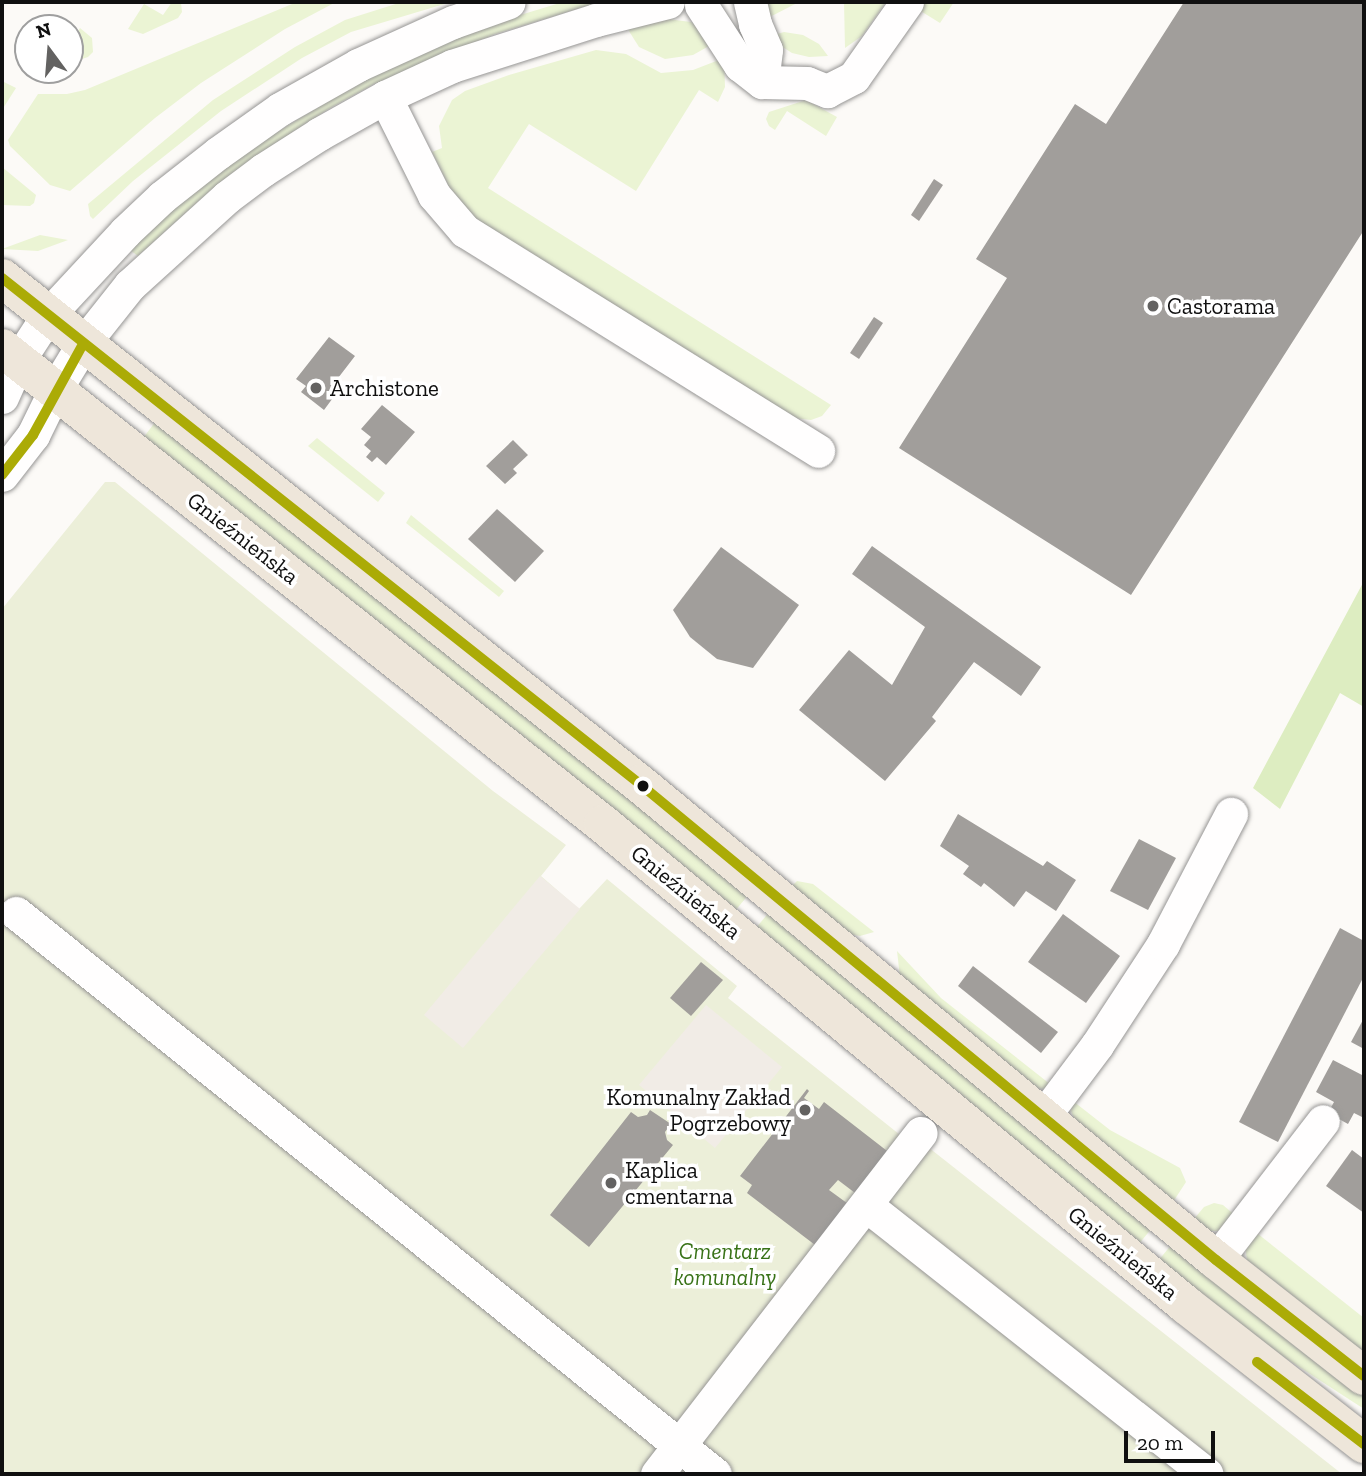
<!DOCTYPE html>
<meta charset="utf-8">
<style>
body{margin:0}
#map{position:relative;width:1366px;height:1476px;overflow:hidden;background:#fcfaf7;font-family:"Zilla Slab",serif}
div>[style]{position:absolute}
.green>*{inset:0;background:#ebf4d4}
.forest>*{inset:0;background:#ddedc1}
.cemetery>*{inset:0;background:#ecefd9}
.plaza>*{inset:0;background:#f1ece6}
.building>*{inset:0;background:#a19e9b}
.roads{filter:drop-shadow(0 0 2px #969594) drop-shadow(0 0 2px #969594)}
.minor>*{height:33px;margin:-16.5px;padding:0 16.5px;transform-origin:16.5px;border-radius:16.5px;background:#fffefe}
.major>*{height:38px;margin:-19px;padding:0 19px;transform-origin:19px;border-radius:19px;background:#eee6da}
.bus-1>*{height:10px;margin:-5px;padding:0 5px;transform-origin:5px;border-radius:5px;background:#abab06}
.dots>*{width:19px;height:19px;translate:-50% -50%;box-sizing:border-box;border:4px solid #fff;border-radius:50%}
span{translate:-50% -50%;white-space:nowrap;text-align:center;line-height:1.15;-webkit-text-stroke:7px #fff;paint-order:stroke}
.poi-label{font-size:23px;color:#101010}
.left{translate:0 -50%;text-align:left}
.right{translate:-100% -50%;text-align:right}
.street-label{font-size:23px;color:#101010}
.park-label{font-size:23px;color:#387217;font-style:italic}
.frame{position:absolute;inset:0;border:4px solid #101010;pointer-events:none}
.north{position:absolute;left:14px;top:14px;width:70px;height:70px;box-sizing:border-box;background:#fff;border:2px solid #9f9f9f;border-radius:50%;rotate:344deg;font-size:19px;font-weight:700;line-height:28px;text-align:center;color:#101010}
.north::after{content:'';display:block;margin:auto;width:24px;height:32px;background:#636261;clip-path:polygon(50% 0,100% 100%,50% 72%,0 100%)}
.scale{position:absolute;left:1124px;top:1431px;width:91px;height:32px;box-sizing:border-box;border:4px solid #101010;border-top:0;padding-left:9px;font-size:21px;line-height:24px;white-space:nowrap;color:#101010;-webkit-text-stroke:5px #fff;paint-order:stroke}
</style>
<div id="map">
<div class="green">
<i style="clip-path:polygon(172px 2px,181px 3px,182px 12px,178px 18px,143px 34px,128px 29px,144px 4px,163px 15px)"></i>
<i style="clip-path:polygon(297px 2px,336px 2px,285px 29px,201px 83px,155px 118px,70px 191px,50px 185px,10px 146px,8px 140px,38px 94px,67px 94px,85px 90px)"></i>
<i style="clip-path:polygon(402px 2px,451px 2px,351px 32px,302px 58px,221px 111px,133px 181px,93px 219px,90px 216px,88px 204px,213px 100px,295px 47px,345px 20px)"></i>
<i style="clip-path:polygon(563px 2px,600px 2px,495px 34px,374px 84px,330px 108px,254px 157px,212px 189px,138px 256px,130px 250px,164px 217px,249px 149px,370px 76px,491px 24px)"></i>
<i style="clip-path:polygon(760px 2px,799px 2px,762px 21px)"></i>
<i style="clip-path:polygon(844px 2px,886px 2px,862px 36px,845px 48px)"></i>
<i style="clip-path:polygon(925px 2px,954px 2px,940px 23px,919px 10px)"></i>
<i style="clip-path:polygon(667px 19px,691px 22px,706px 30px,716px 42px,693px 55px,665px 59px,639px 47px,627px 28px)"></i>
<i style="clip-path:polygon(80px 28px,92px 38px,93px 52px,88px 57px,70px 63px,70px 44px)"></i>
<i style="clip-path:polygon(784px 32px,803px 35px,819px 44px,828px 56px,809px 57px,792px 53px,778px 44px,774px 35px)"></i>
<i style="clip-path:polygon(596px 50px,626px 54px,661px 73px,693px 70px,724px 58px,725px 87px,718px 102px,699px 90px,636px 191px,529px 124px,488px 188px,831px 405px,822px 416px,811px 420px,793px 418px,477px 221px,454px 197px,432px 152px,442px 148px,439px 126px,452px 100px,465px 91px,509px 75px)"></i>
<i style="clip-path:polygon(2px 81px,16px 88px,2px 110px)"></i>
<i style="clip-path:polygon(806px 100px,837px 117px,826px 136px,787px 111px,775px 130px,769px 126px,766px 119px,769px 112px)"></i>
<i style="clip-path:polygon(2px 167px,36px 195px,34px 203px,30px 206px,2px 205px)"></i>
<i style="clip-path:polygon(40px 235px,68px 240px,38px 251px,2px 249px)"></i>
<i style="clip-path:polygon(156px 421px,749px 894px,735px 911px,143px 438px)"></i>
<i style="clip-path:polygon(317px 438px,385px 493px,378px 502px,308px 446px)"></i>
<i style="clip-path:polygon(411px 515px,504px 591px,499px 597px,406px 523px)"></i>
<i style="clip-path:polygon(797px 881px,813px 884px,874px 932px,860px 936px,848px 934px,791px 887px)"></i>
<i style="clip-path:polygon(770px 911px,1152px 1228px,1138px 1245px,756px 928px)"></i>
<i style="clip-path:polygon(897px 951px,941px 998px,1055px 1088px,1035px 1089px,900px 977px)"></i>
<i style="clip-path:polygon(1073px 1101px,1110px 1130px,1180px 1168px,1186px 1182px,1173px 1202px,1076px 1123px,1071px 1111px)"></i>
<i style="clip-path:polygon(1214px 1203px,1223px 1205px,1237px 1217px,1218px 1231px,1208px 1231px,1194px 1219px,1204px 1207px)"></i>
<i style="clip-path:polygon(1253px 1230px,1364px 1318px,1364px 1354px,1247px 1260px,1245px 1245px)"></i>
<i style="clip-path:polygon(1172px 1244px,1364px 1394px,1364px 1409px,1250px 1335px,1158px 1261px)"></i>
</div>
<div class="forest">
<i style="clip-path:polygon(1364px 581px,1364px 707px,1340px 693px,1280px 809px,1253px 788px)"></i>
</div>
<div class="cemetery">
<i style="clip-path:polygon(105px 482px,115px 482px,493px 791px,566px 845px,541px 876px,579px 909px,607px 879px,737px 986px,728px 998px,904px 1138px,909px 1132px,1342px 1474px,2px 1474px,2px 609px)"></i>
</div>
<div class="plaza">
<i style="clip-path:polygon(540px 876px,580px 909px,463px 1048px,424px 1015px)"></i>
<i style="clip-path:polygon(706px 1005px,782px 1067px,715px 1148px,639px 1085px)"></i>
</div>
<div class="building">
<i style="clip-path:polygon(1184px 2px,1364px 2px,1364px 230px,1131px 595px,899px 448px,1007px 278px,976px 259px,1075px 104px,1106px 124px)"></i>
<i style="clip-path:polygon(934px 179px,943px 185px,919px 221px,911px 215px)"></i>
<i style="clip-path:polygon(874px 317px,883px 323px,859px 359px,850px 353px)"></i>
<i style="clip-path:polygon(329px 337px,355px 356px,335px 382px,341px 387px,324px 410px,301px 392px,306px 386px,296px 379px)"></i>
<i style="clip-path:polygon(382px 405px,415px 432px,386px 465px,377px 457px,372px 462px,366px 457px,371px 451px,364px 445px,371px 437px,361px 429px)"></i>
<i style="clip-path:polygon(513px 440px,528px 455px,513px 469px,517px 473px,505px 484px,486px 466px)"></i>
<i style="clip-path:polygon(497px 509px,544px 551px,515px 582px,468px 539px)"></i>
<i style="clip-path:polygon(872px 546px,1041px 667px,1021px 696px,974px 662px,932px 717px,936px 721px,885px 781px,799px 710px,849px 650px,892px 685px,925px 627px,852px 574px)"></i>
<i style="clip-path:polygon(721px 547px,799px 605px,753px 668px,717px 659px,690px 637px,673px 610px)"></i>
<i style="clip-path:polygon(958px 814px,1043px 866px,1047px 861px,1076px 880px,1056px 911px,1026px 891px,1014px 907px,984px 883px,981px 887px,963px 874px,969px 866px,940px 846px)"></i>
<i style="clip-path:polygon(1139px 839px,1176px 858px,1148px 910px,1110px 891px)"></i>
<i style="clip-path:polygon(1063px 914px,1120px 956px,1086px 1003px,1028px 962px)"></i>
<i style="clip-path:polygon(1340px 928px,1364px 941px,1364px 976px,1278px 1142px,1239px 1122px)"></i>
<i style="clip-path:polygon(701px 962px,723px 980px,691px 1016px,670px 998px)"></i>
<i style="clip-path:polygon(973px 966px,1058px 1032px,1041px 1053px,958px 986px)"></i>
<i style="clip-path:polygon(1364px 1018px,1364px 1049px,1351px 1042px)"></i>
<i style="clip-path:polygon(1333px 1060px,1364px 1076px,1364px 1118px,1354px 1113px,1348px 1124px,1328px 1113px,1334px 1102px,1316px 1092px)"></i>
<i style="clip-path:polygon(807px 1089px,809px 1091px,804px 1098px,819px 1109px,824px 1102px,891px 1154px,859px 1196px,838px 1180px,829px 1190px,851px 1206px,819px 1248px,747px 1193px,752px 1185px,740px 1176px)"></i>
<i style="clip-path:polygon(650px 1110px,671px 1124px,665px 1132px,667px 1140px,673px 1145px,589px 1247px,550px 1215px,631px 1112px,638px 1117px,647px 1115px)"></i>
<i style="clip-path:polygon(1352px 1150px,1364px 1159px,1364px 1213px,1326px 1186px)"></i>
</div>
<div class="roads">
<div class="minor">
<i style="left:750px;top:2px;width:23px;rotate:77deg"></i>
<i style="left:755px;top:24px;width:28px;rotate:67deg"></i>
<i style="left:766px;top:50px;width:32px;rotate:97deg"></i>
<i style="left:701px;top:5px;width:72px;rotate:57deg"></i>
<i style="left:740px;top:65px;width:28px;rotate:38deg"></i>
<i style="left:762px;top:82px;width:45px;rotate:1.3deg"></i>
<i style="left:807px;top:83px;width:22px;rotate:22deg"></i>
<i style="left:827px;top:91px;width:30px;rotate:-27deg"></i>
<i style="left:854px;top:77px;width:92px;rotate:-54.8deg"></i>
<i style="left:385px;top:97px;width:110px;rotate:63.4deg"></i>
<i style="left:434px;top:195px;width:48px;rotate:49.3deg"></i>
<i style="left:465px;top:231px;width:416px;rotate:31.9deg"></i>
<i style="left:2px;top:397px;width:39px;rotate:-66deg"></i>
<i style="left:18px;top:361px;width:55px;rotate:-56.9deg"></i>
<i style="left:48px;top:315px;width:113px;rotate:-47.1deg"></i>
<i style="left:125px;top:232px;width:51px;rotate:-43.4deg"></i>
<i style="left:162px;top:197px;width:71px;rotate:-38.2deg"></i>
<i style="left:218px;top:153px;width:76px;rotate:-35.4deg"></i>
<i style="left:280px;top:109px;width:90px;rotate:-29.4deg"></i>
<i style="left:358px;top:65px;width:104px;rotate:-24.4deg"></i>
<i style="left:453px;top:22px;width:59px;rotate:-19.7deg"></i>
<i style="left:2px;top:475px;width:51px;rotate:-52.2deg"></i>
<i style="left:33px;top:435px;width:50px;rotate:-63.9deg"></i>
<i style="left:55px;top:390px;width:54px;rotate:-58.7deg"></i>
<i style="left:83px;top:344px;width:75px;rotate:-51.5deg"></i>
<i style="left:130px;top:285px;width:131px;rotate:-42.2deg"></i>
<i style="left:227px;top:197px;width:45px;rotate:-36.9deg"></i>
<i style="left:263px;top:170px;width:67px;rotate:-32.7deg"></i>
<i style="left:319px;top:134px;width:76px;rotate:-29.3deg"></i>
<i style="left:385px;top:97px;width:74px;rotate:-24.8deg"></i>
<i style="left:452px;top:66px;width:151px;rotate:-17.7deg"></i>
<i style="left:596px;top:20px;width:74px;rotate:-14deg"></i>
<i style="left:16px;top:913px;width:896px;rotate:38.75deg"></i>
<i style="left:1043px;top:1117px;width:90px;rotate:-53.1deg"></i>
<i style="left:1097px;top:1045px;width:121px;rotate:-56.8deg"></i>
<i style="left:1163px;top:944px;width:147px;rotate:-62.4deg"></i>
<i style="left:866px;top:1205px;width:434px;rotate:38.3deg"></i>
<i style="left:1216px;top:1260px;width:175px;rotate:-52.4deg"></i>
<i style="left:657px;top:1474px;width:431px;rotate:-52.3deg"></i>
</div>
<div class="major">
<i style="left:2px;top:278px;width:814px;rotate:38.42deg"></i>
<i style="left:640px;top:784px;width:747px;rotate:39.57deg"></i>
<i style="left:1216px;top:1260px;width:188px;rotate:38.1deg"></i>
<i style="left:2px;top:348px;width:767px;rotate:38.38deg"></i>
<i style="left:603px;top:824px;width:756px;rotate:39.52deg"></i>
<i style="left:1186px;top:1305px;width:226px;rotate:38deg"></i>
</div>
</div>
<div class="bus-1">
<i style="left:2px;top:278px;width:814px;rotate:38.42deg"></i>
<i style="left:640px;top:784px;width:747px;rotate:39.57deg"></i>
<i style="left:1216px;top:1260px;width:188px;rotate:38.1deg"></i>
<i style="left:2px;top:475px;width:51px;rotate:-52.2deg"></i>
<i style="left:33px;top:435px;width:104px;rotate:-61.2deg"></i>
<i style="left:1257px;top:1362px;width:135px;rotate:37.5deg"></i>
</div>
<div class="dots">
<i style="left:1153px;top:306px;background:#636261"></i>
<i style="left:316px;top:388px;background:#636261"></i>
<i style="left:643px;top:786px;background:#101010"></i>
<i style="left:805px;top:1110px;background:#636261"></i>
<i style="left:611px;top:1183px;background:#636261"></i>
</div>
<div class="poi-label">
<span class="left" style="left:1167px;top:306px">Castorama</span>
<span class="left" style="left:330px;top:388px">Archistone</span>
<span class="right" style="left:791px;top:1110px">Komunalny Zakład<br>Pogrzebowy</span>
<span class="left" style="left:625px;top:1183px">Kaplica<br>cmentarna</span>
</div>
<div class="street-label">
<span style="left:243px;top:538px;rotate:38deg">Gnieźnieńska</span>
<span style="left:686px;top:892px;rotate:39deg">Gnieźnieńska</span>
<span style="left:1123px;top:1253px;rotate:39deg">Gnieźnieńska</span>
</div>
<div class="park-label">
<span style="left:725px;top:1264px">Cmentarz<br>komunalny</span>
</div>
<div class="frame"></div>
<div class="north">N</div>
<div class="scale">20 m</div>
</div>
